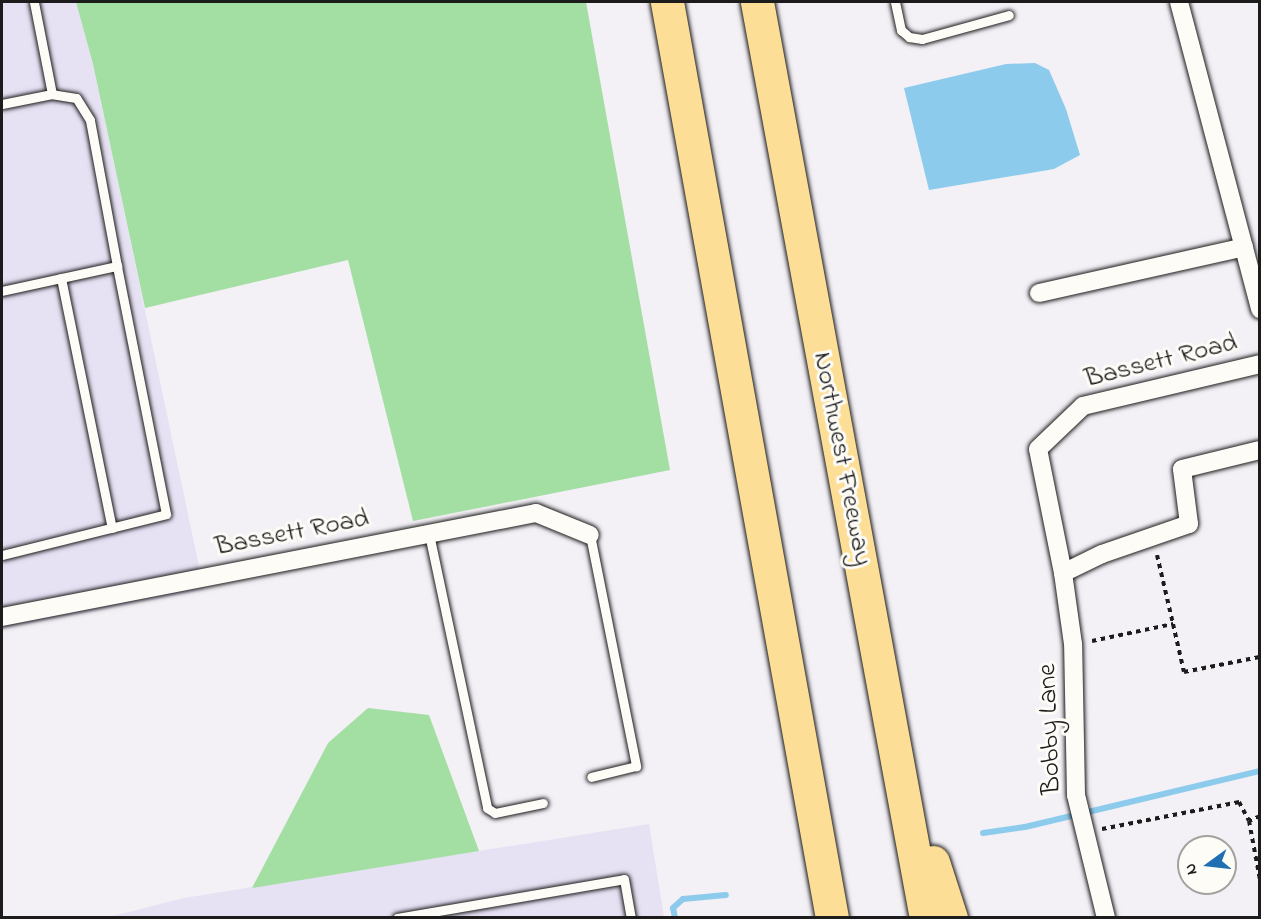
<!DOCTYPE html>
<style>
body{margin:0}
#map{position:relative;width:1261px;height:919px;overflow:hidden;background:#f3f0f6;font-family:"Indie Flower",sans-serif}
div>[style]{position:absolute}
.built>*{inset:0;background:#e7e1f4}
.green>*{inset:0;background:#a3dea3}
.water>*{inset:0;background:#8dcbed}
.stream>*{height:6px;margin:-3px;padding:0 3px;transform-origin:3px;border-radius:3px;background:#8dcbed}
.path>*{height:4px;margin-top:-2px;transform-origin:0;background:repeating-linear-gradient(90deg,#1c1c1c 0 4.5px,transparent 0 9px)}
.roads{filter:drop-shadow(0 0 2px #1c1c1c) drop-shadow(0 0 2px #1c1c1c)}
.service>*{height:9px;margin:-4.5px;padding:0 4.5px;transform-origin:4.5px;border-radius:4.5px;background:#fdfcf7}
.minor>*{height:18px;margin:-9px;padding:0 9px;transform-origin:9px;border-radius:9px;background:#fdfcf7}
.motorway>*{height:33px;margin:-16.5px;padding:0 16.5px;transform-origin:16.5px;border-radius:16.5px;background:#fdde96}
span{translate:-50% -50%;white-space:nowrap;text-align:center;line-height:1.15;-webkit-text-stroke:6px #fdfcf7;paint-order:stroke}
.street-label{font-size:27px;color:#1c1c1c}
.frame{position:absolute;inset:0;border:3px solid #1c1c1c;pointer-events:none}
.north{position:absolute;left:1177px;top:835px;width:60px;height:60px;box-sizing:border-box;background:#fdfcf7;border:2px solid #a3a29f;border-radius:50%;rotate:255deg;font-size:16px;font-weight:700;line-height:24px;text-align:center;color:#1c1c1c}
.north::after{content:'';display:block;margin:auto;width:21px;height:27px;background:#1f6fb2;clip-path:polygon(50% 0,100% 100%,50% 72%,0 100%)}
</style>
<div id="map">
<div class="built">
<i style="clip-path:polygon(2px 2px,76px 2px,93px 64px,204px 590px,2px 629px)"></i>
<i style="clip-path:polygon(649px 824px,664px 917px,105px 918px,184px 898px)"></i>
</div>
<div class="green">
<i style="clip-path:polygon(76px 2px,586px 2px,670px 470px,413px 521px,348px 260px,145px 308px,93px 64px)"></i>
<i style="clip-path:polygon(368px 708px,429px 715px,479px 851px,252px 888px,328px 743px)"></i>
</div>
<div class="water">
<i style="clip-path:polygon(1035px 63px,1049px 70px,1066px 109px,1080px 155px,1054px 169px,929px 190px,904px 88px,1006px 64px)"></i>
</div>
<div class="stream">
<i style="left:983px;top:833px;width:42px;rotate:-8.1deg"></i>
<i style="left:1025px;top:827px;width:242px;rotate:-13.4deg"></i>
<i style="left:675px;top:918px;width:10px;rotate:-101deg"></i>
<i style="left:673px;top:908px;width:13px;rotate:-42deg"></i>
<i style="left:683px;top:899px;width:43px;rotate:-5.3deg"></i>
</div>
<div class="path">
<i style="left:1157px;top:555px;width:71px;rotate:76.9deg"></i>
<i style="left:1259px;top:581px;width:1px"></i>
<i style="left:1092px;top:641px;width:83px;rotate:-11.9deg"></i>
<i style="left:1173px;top:624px;width:49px;rotate:77.1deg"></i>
<i style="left:1184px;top:672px;width:77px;rotate:-11.2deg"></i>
<i style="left:1260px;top:816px;width:12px;rotate:156deg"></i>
<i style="left:1249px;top:821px;width:60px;rotate:79.4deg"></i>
<i style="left:1102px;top:829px;width:140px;rotate:-11.1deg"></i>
<i style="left:1239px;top:802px;width:21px;rotate:62deg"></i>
</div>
<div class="roads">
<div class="service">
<i style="left:895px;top:2px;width:29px;rotate:78deg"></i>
<i style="left:901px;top:30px;width:11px;rotate:41deg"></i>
<i style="left:909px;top:37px;width:13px;rotate:9deg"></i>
<i style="left:922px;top:39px;width:90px;rotate:-15.4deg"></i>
<i style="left:2px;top:104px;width:51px;rotate:-11.3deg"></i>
<i style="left:52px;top:94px;width:94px;rotate:-101.1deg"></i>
<i style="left:61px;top:278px;width:255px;rotate:78.5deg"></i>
<i style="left:2px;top:291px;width:118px;rotate:-12.3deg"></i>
<i style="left:117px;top:266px;width:148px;rotate:-100.5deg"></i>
<i style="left:90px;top:120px;width:26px;rotate:-122deg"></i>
<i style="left:76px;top:98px;width:24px;rotate:-171deg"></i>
<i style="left:429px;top:534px;width:280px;rotate:78deg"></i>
<i style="left:487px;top:808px;width:9px;rotate:32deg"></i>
<i style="left:495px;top:813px;width:49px;rotate:-11.8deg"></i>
<i style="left:590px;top:535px;width:236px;rotate:78.7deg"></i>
<i style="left:636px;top:766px;width:46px;rotate:166.3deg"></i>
<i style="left:2px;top:555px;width:169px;rotate:-14deg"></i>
<i style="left:166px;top:514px;width:253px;rotate:-101.2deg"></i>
<i style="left:397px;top:918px;width:230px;rotate:-9.7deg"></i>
<i style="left:624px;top:879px;width:40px;rotate:80deg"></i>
</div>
<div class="minor">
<i style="left:1179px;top:2px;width:318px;rotate:75.2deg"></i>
<i style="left:1039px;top:293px;width:210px;rotate:-12.6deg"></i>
<i style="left:1063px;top:573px;width:43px;rotate:-26deg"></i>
<i style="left:1102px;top:554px;width:92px;rotate:-19deg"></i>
<i style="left:1189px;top:524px;width:55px;rotate:-97.3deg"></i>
<i style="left:1182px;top:469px;width:80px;rotate:-13.7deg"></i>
<i style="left:2px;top:617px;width:544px;rotate:-11.02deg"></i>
<i style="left:536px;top:513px;width:58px;rotate:22.2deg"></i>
<i style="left:1106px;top:918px;width:127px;rotate:-103.7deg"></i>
<i style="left:1076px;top:795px;width:151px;rotate:-91.1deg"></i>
<i style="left:1073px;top:644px;width:72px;rotate:-98deg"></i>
<i style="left:1063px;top:573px;width:126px;rotate:-101.4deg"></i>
<i style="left:1038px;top:449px;width:62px;rotate:-43.7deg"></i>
<i style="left:1083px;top:406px;width:182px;rotate:-13.3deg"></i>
</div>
<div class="motorway">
<i style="left:667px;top:2px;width:931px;rotate:79.79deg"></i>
<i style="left:757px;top:2px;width:931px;rotate:79.55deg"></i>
<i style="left:933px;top:862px;width:59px;rotate:72.2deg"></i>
</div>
</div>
<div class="street-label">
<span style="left:1161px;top:361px;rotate:-14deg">Bassett Road</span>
<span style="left:842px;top:459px;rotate:79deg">Northwest Freeway</span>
<span style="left:292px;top:533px;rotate:-11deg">Bassett Road</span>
<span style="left:1050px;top:729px;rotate:-92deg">Bobby Lane</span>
</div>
<div class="frame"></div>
<div class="north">N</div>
</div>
